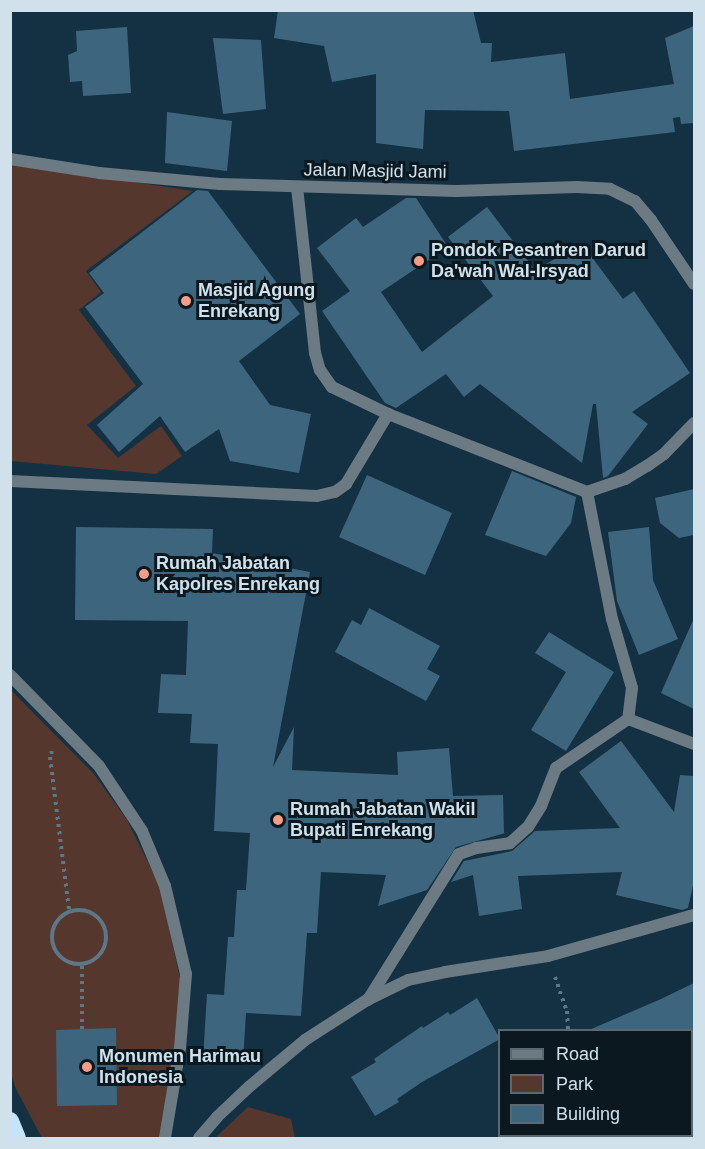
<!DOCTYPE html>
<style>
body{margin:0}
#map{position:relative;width:705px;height:1149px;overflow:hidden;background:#133143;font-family:Arial,sans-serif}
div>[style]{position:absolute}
.green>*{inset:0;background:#56372e}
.building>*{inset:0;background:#3d667e}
.path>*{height:4px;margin-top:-2px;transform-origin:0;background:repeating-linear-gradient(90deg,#5e7786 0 3px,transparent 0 7.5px)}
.path>.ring{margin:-2px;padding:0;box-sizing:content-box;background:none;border:4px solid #5e7786;border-radius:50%}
.street>*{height:12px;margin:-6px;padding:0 6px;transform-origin:6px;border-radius:6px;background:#6c7a83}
.highway>*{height:18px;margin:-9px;padding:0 9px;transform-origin:9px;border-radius:9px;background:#c2e5fb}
.dots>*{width:16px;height:16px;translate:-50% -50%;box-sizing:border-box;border:3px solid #0b181f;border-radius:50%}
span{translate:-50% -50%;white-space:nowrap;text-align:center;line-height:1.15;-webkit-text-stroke:6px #0b181f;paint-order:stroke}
.street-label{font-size:18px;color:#d0e1ec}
.poi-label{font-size:18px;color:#d0e1ec;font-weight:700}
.left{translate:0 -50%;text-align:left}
.frame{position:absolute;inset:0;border:12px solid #d0e1ec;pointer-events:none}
.legend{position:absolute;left:498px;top:1029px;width:195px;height:108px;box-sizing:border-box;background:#0b181f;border:2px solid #5a6871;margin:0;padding:8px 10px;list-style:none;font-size:18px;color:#d0e1ec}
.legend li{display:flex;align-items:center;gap:12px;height:30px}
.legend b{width:30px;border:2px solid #5a6871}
</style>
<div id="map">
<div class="green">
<i style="clip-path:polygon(11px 163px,193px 191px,86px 271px,101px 292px,79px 310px,136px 386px,87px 425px,118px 458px,161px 426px,182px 456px,156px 474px,11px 461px)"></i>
<i style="clip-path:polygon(10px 689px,94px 774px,127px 820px,160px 887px,180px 979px,176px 1048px,160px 1138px,42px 1138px,15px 1087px,10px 1069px)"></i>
<i style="clip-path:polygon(248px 1107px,291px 1119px,295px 1138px,215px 1138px)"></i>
</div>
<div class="building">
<i style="clip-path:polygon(278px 10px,473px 10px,481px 43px,492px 43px,491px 62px,565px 53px,570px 99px,674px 84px,665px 38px,694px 26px,694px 123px,681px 124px,680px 117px,673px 118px,675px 132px,514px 151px,509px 111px,425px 110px,423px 149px,376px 143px,376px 74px,332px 82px,324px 46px,274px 38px)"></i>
<i style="clip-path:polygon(127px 27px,131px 93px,83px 96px,82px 81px,70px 82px,68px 55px,77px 51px,76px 31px)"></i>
<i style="clip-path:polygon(213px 38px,261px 40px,266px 109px,223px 114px)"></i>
<i style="clip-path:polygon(167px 112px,232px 121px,227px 171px,165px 163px)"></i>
<i style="clip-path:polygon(197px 190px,208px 191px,300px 314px,239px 361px,270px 405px,311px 414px,299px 473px,230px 461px,219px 429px,185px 452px,160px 416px,119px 452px,97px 425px,143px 384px,85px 307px,104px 293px,89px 273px)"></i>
<i style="clip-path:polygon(406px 198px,416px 198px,448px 247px,381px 292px,422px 352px,493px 296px,448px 237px,487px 207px,535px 270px,582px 244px,623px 299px,634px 291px,690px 373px,632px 412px,648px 424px,608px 476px,603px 478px,596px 404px,593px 404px,582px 463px,480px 384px,464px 397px,446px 374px,396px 408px,385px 403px,322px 311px,350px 291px,317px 248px,356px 218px,363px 227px)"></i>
<i style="clip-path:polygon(512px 471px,576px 497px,571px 523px,546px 556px,485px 535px)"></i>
<i style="clip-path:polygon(367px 475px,452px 513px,425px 575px,339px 537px)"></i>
<i style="clip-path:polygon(694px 489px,694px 535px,679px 538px,660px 523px,655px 498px)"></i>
<i style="clip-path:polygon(76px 527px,213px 529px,212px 553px,310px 572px,273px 767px,294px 727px,292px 770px,398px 775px,397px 752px,449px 748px,453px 796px,503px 795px,504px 833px,509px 832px,456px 847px,427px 890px,378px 906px,386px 875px,321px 872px,317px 933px,307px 933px,301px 1016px,246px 1013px,243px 1061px,203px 1059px,207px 994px,224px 995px,228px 937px,234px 937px,237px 890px,246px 890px,250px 833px,214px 831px,218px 744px,190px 743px,192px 714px,158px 713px,161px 674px,186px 675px,188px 621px,75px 620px)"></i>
<i style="clip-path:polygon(649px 527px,653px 580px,678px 639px,639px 655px,617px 601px,608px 532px)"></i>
<i style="clip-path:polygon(369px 608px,440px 646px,427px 669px,440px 676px,426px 701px,335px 652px,352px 620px,361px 625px)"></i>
<i style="clip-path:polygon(694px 618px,694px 709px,661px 693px)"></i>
<i style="clip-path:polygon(549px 632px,614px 672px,566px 751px,531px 730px,566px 672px,535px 653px)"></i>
<i style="clip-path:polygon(621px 741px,674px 812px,680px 775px,694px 776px,694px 881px,688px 908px,682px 910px,616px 895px,622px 872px,518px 876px,522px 909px,479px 916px,473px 875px,451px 882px,464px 861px,512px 851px,535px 831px,620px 828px,579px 772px)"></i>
<i style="clip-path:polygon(694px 983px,694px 1030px,589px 1030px,661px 999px)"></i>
<i style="clip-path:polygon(477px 998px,500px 1039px,422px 1082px,397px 1099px,399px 1102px,375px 1116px,351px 1077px,376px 1062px,374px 1059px,422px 1026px,423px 1028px,448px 1012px,450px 1015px)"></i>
<i style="clip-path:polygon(116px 1028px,117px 1105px,57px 1106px,56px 1030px)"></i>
</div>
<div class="path">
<i style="left:52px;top:751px;width:6px;rotate:108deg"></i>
<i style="left:50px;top:757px;width:154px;rotate:82.9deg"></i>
<i class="ring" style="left:52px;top:910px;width:50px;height:50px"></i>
<i style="left:555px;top:977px;width:36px;rotate:71deg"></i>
<i style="left:567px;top:1011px;width:19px;rotate:87deg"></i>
<i style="left:82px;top:1029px;width:65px;rotate:-90deg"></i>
<i style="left:692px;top:1107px;width:3px;rotate:-45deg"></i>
<i style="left:568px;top:1136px;width:4px;rotate:27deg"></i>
<i style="left:635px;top:1138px;width:5px;rotate:-22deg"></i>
</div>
<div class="street">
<i style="left:10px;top:159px;width:90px;rotate:8.9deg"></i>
<i style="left:99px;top:173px;width:121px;rotate:5.2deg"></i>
<i style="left:220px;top:184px;width:237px;rotate:1.7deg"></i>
<i style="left:457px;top:191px;width:120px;rotate:-1.9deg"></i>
<i style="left:577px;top:187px;width:33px;rotate:3deg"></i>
<i style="left:610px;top:189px;width:28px;rotate:26deg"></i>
<i style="left:635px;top:201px;width:25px;rotate:50deg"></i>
<i style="left:651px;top:220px;width:77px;rotate:56.1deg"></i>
<i style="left:297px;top:187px;width:167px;rotate:83.8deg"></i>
<i style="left:315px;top:353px;width:18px;rotate:74deg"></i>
<i style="left:320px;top:370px;width:21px;rotate:55deg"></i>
<i style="left:332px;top:387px;width:62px;rotate:25.7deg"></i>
<i style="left:388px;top:414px;width:214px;rotate:21.4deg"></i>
<i style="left:587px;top:492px;width:40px;rotate:-18.9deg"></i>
<i style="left:625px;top:479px;width:26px;rotate:-31deg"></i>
<i style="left:647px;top:466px;width:21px;rotate:-35deg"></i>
<i style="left:664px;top:454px;width:43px;rotate:-45.9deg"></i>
<i style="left:10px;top:481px;width:307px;rotate:2.8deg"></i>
<i style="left:317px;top:496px;width:18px;rotate:-13deg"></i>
<i style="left:335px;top:492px;width:14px;rotate:-36deg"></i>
<i style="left:346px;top:484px;width:82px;rotate:-59deg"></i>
<i style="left:587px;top:492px;width:129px;rotate:78.9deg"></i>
<i style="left:612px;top:619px;width:72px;rotate:73.8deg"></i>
<i style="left:632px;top:688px;width:31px;rotate:97deg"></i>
<i style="left:628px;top:719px;width:71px;rotate:20.7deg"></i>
<i style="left:10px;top:675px;width:127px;rotate:45.6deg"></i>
<i style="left:99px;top:766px;width:78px;rotate:56.5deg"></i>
<i style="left:142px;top:831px;width:60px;rotate:67.3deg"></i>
<i style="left:165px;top:886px;width:90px;rotate:76.6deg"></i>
<i style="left:186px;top:974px;width:74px;rotate:94.6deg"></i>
<i style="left:180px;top:1048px;width:91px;rotate:99.5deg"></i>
<i style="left:368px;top:1000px;width:172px;rotate:-58.1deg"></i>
<i style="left:459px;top:854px;width:18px;rotate:-19deg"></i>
<i style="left:476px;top:848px;width:34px;rotate:-8deg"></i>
<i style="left:510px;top:843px;width:24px;rotate:-42deg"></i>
<i style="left:528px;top:827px;width:25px;rotate:-58deg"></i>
<i style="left:541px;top:806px;width:41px;rotate:-68.5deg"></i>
<i style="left:556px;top:768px;width:87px;rotate:-34.2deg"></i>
<i style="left:199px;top:1138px;width:28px;rotate:-49deg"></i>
<i style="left:217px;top:1117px;width:45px;rotate:-43.2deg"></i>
<i style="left:250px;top:1086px;width:72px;rotate:-39.9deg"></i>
<i style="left:305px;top:1040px;width:74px;rotate:-32.8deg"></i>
<i style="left:367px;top:1000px;width:46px;rotate:-26deg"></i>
<i style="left:408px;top:980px;width:38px;rotate:-12deg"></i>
<i style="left:445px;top:972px;width:104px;rotate:-8.8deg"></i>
<i style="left:548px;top:956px;width:152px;rotate:-15.7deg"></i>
</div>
<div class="highway">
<i style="left:10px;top:1121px;width:18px;rotate:68deg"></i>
</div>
<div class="dots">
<i style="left:419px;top:261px;background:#f49e87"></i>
<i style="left:186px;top:301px;background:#f49e87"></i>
<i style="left:144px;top:574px;background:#f49e87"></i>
<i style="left:278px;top:820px;background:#f49e87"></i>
<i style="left:87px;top:1067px;background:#f49e87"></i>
</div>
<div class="street-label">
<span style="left:375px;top:171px;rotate:1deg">Jalan Masjid Jami</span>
</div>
<div class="poi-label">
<span class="left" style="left:431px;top:261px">Pondok Pesantren Darud<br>Da'wah Wal-Irsyad</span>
<span class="left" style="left:198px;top:301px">Masjid Agung<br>Enrekang</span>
<span class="left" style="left:156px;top:574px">Rumah Jabatan<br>Kapolres Enrekang</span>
<span class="left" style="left:290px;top:820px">Rumah Jabatan Wakil<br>Bupati Enrekang</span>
<span class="left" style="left:99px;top:1067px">Monumen Harimau<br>Indonesia</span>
</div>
<div class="frame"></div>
<ul class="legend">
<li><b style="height:8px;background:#6c7a83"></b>Road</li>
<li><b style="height:16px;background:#56372e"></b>Park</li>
<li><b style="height:16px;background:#3d667e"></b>Building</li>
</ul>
</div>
